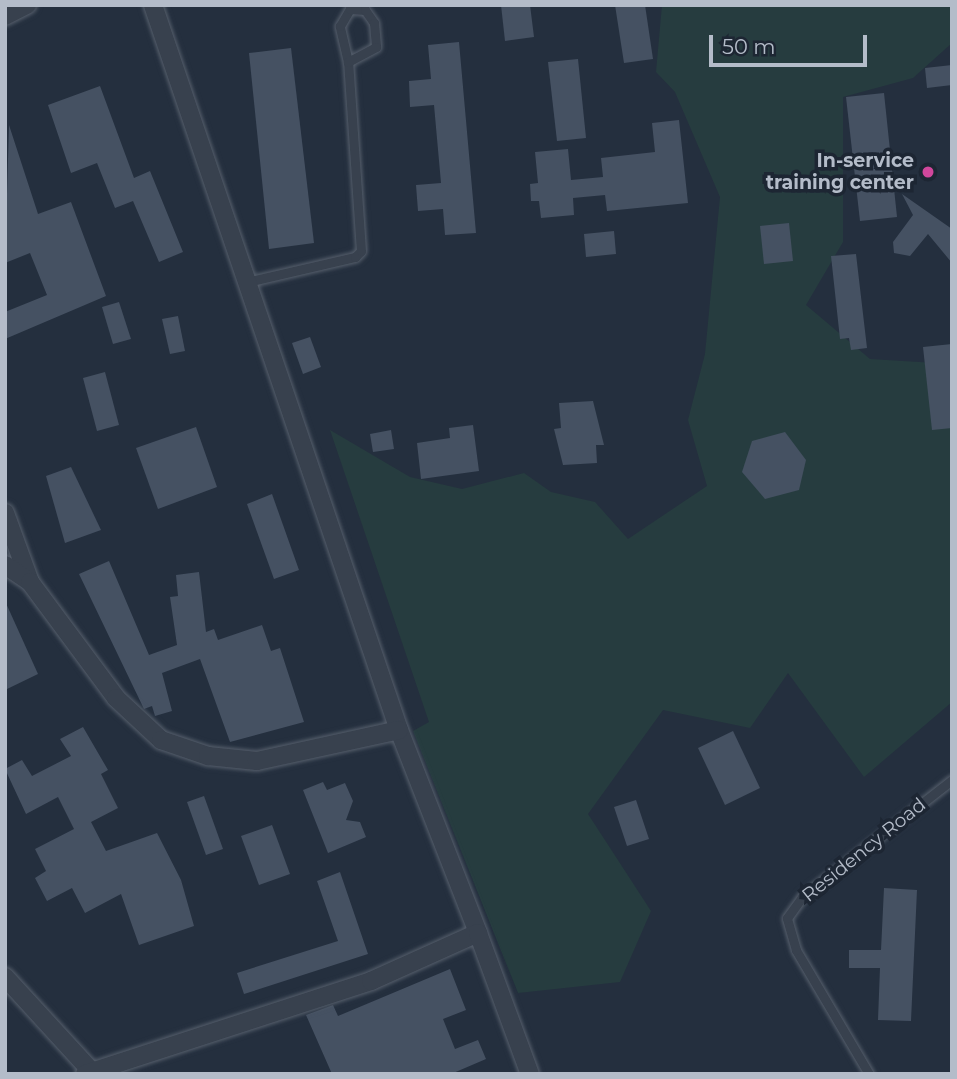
<!DOCTYPE html>
<style>
body{margin:0}
#map{position:relative;width:957px;height:1079px;overflow:hidden;background:#242f3e;font-family:Montserrat,sans-serif}
div>[style]{position:absolute}
.green>*{inset:0;background:#263c3f}
.building>*{inset:0;background:#455162}
.roads{filter:drop-shadow(0 0 2px #565f6c) drop-shadow(0 0 2px #565f6c)}
.service>*{height:9px;margin:-4.5px;padding:0 4.5px;transform-origin:4.5px;border-radius:4.5px;background:#38414e}
.minor>*{height:18px;margin:-9px;padding:0 9px;transform-origin:9px;border-radius:9px;background:#38414e}
.dots>*{width:19px;height:19px;translate:-50% -50%;box-sizing:border-box;border:4px solid #1d2633;border-radius:50%}
span{translate:-50% -50%;white-space:nowrap;text-align:center;line-height:1.15;-webkit-text-stroke:7px #1d2633;paint-order:stroke}
.poi-label{font-size:19px;color:#b4bcc9;font-weight:700}
.right{translate:-100% -50%;text-align:right}
.street-label{font-size:19px;color:#b4bcc9}
.frame{position:absolute;inset:0;border:7px solid #b4bcc9;pointer-events:none}
.scale{position:absolute;left:709px;top:35px;width:158px;height:32px;box-sizing:border-box;border:4px solid #b4bcc9;border-top:0;padding-left:9px;font-size:21px;line-height:24px;white-space:nowrap;color:#b4bcc9;-webkit-text-stroke:5px #1d2633;paint-order:stroke}
</style>
<div id="map">
<div class="green">
<i style="clip-path:polygon(662px 5px,952px 5px,952px 43px,913px 78px,843px 97px,843px 242px,806px 305px,870px 359px,952px 364px,952px 702px,864px 777px,788px 673px,750px 728px,663px 710px,588px 814px,651px 911px,620px 982px,518px 993px,413px 731px,429px 722px,330px 430px,410px 477px,462px 489px,524px 473px,551px 492px,595px 502px,628px 539px,707px 486px,688px 420px,705px 354px,720px 197px,675px 92px,656px 72px)"></i>
</div>
<div class="building">
<i style="clip-path:polygon(501px 5px,530px 5px,534px 37px,505px 41px)"></i>
<i style="clip-path:polygon(615px 5px,645px 5px,653px 59px,624px 63px)"></i>
<i style="clip-path:polygon(459px 42px,476px 233px,445px 235px,443px 209px,418px 211px,416px 185px,441px 183px,434px 105px,410px 107px,409px 81px,431px 79px,428px 45px)"></i>
<i style="clip-path:polygon(291px 48px,314px 243px,269px 249px,249px 53px)"></i>
<i style="clip-path:polygon(578px 59px,586px 138px,557px 141px,548px 62px)"></i>
<i style="clip-path:polygon(952px 65px,952px 85px,927px 88px,925px 68px)"></i>
<i style="clip-path:polygon(100px 86px,134px 178px,150px 171px,183px 252px,159px 262px,133px 201px,115px 208px,97px 163px,71px 173px,48px 105px)"></i>
<i style="clip-path:polygon(884px 93px,897px 217px,860px 221px,846px 97px)"></i>
<i style="clip-path:polygon(679px 120px,688px 203px,607px 211px,605px 195px,573px 198px,574px 215px,541px 218px,539px 201px,531px 201px,530px 184px,538px 183px,535px 152px,568px 149px,571px 180px,603px 177px,601px 158px,655px 152px,652px 123px)"></i>
<i style="clip-path:polygon(9px 125px,38px 214px,71px 202px,106px 296px,5px 339px,5px 312px,47px 295px,30px 253px,5px 263px)"></i>
<i style="clip-path:polygon(902px 194px,952px 229px,952px 263px,928px 234px,910px 256px,894px 253px,893px 242px,913px 215px)"></i>
<i style="clip-path:polygon(789px 223px,793px 261px,764px 264px,760px 226px)"></i>
<i style="clip-path:polygon(614px 231px,616px 254px,586px 257px,584px 234px)"></i>
<i style="clip-path:polygon(856px 254px,867px 348px,851px 350px,849px 338px,840px 339px,831px 256px)"></i>
<i style="clip-path:polygon(119px 302px,131px 339px,113px 344px,102px 307px)"></i>
<i style="clip-path:polygon(178px 316px,185px 351px,170px 354px,162px 319px)"></i>
<i style="clip-path:polygon(310px 337px,321px 367px,303px 374px,292px 343px)"></i>
<i style="clip-path:polygon(952px 344px,952px 428px,932px 430px,923px 347px)"></i>
<i style="clip-path:polygon(105px 372px,119px 425px,97px 431px,83px 378px)"></i>
<i style="clip-path:polygon(593px 401px,604px 445px,596px 445px,597px 463px,563px 465px,554px 429px,561px 428px,559px 403px)"></i>
<i style="clip-path:polygon(473px 425px,479px 471px,421px 479px,417px 443px,450px 438px,449px 428px)"></i>
<i style="clip-path:polygon(196px 427px,217px 487px,158px 509px,136px 448px)"></i>
<i style="clip-path:polygon(391px 430px,394px 449px,373px 452px,370px 434px)"></i>
<i style="clip-path:polygon(785px 432px,806px 460px,799px 490px,765px 499px,742px 472px,752px 441px)"></i>
<i style="clip-path:polygon(71px 467px,101px 530px,65px 543px,46px 476px)"></i>
<i style="clip-path:polygon(272px 494px,299px 570px,274px 579px,247px 504px)"></i>
<i style="clip-path:polygon(109px 561px,149px 655px,177px 645px,170px 597px,178px 596px,176px 575px,199px 572px,206px 632px,214px 629px,218px 640px,262px 625px,271px 651px,280px 648px,304px 722px,230px 742px,200px 659px,162px 673px,172px 711px,155px 716px,152px 706px,144px 709px,79px 574px)"></i>
<i style="clip-path:polygon(5px 601px,38px 674px,5px 690px)"></i>
<i style="clip-path:polygon(83px 727px,108px 770px,101px 774px,118px 808px,91px 822px,106px 851px,157px 833px,181px 880px,194px 926px,139px 945px,121px 894px,85px 913px,72px 888px,47px 901px,35px 878px,46px 871px,35px 849px,74px 829px,58px 797px,26px 814px,5px 769px,22px 760px,32px 776px,71px 756px,60px 739px)"></i>
<i style="clip-path:polygon(733px 731px,760px 788px,725px 805px,698px 748px)"></i>
<i style="clip-path:polygon(323px 782px,327px 790px,345px 783px,353px 801px,346px 820px,360px 822px,366px 837px,328px 853px,303px 790px)"></i>
<i style="clip-path:polygon(204px 796px,223px 849px,206px 855px,187px 802px)"></i>
<i style="clip-path:polygon(636px 800px,649px 839px,627px 846px,614px 807px)"></i>
<i style="clip-path:polygon(272px 825px,290px 874px,259px 885px,241px 836px)"></i>
<i style="clip-path:polygon(340px 872px,368px 954px,244px 994px,237px 973px,338px 941px,317px 881px)"></i>
<i style="clip-path:polygon(884px 888px,917px 890px,911px 1021px,878px 1020px,880px 968px,849px 968px,849px 950px,881px 950px)"></i>
<i style="clip-path:polygon(450px 969px,466px 1010px,443px 1019px,455px 1049px,478px 1040px,486px 1059px,451px 1074px,332px 1074px,306px 1015px,333px 1005px,338px 1016px)"></i>
</div>
<div class="roads">
<div class="service">
<i style="left:251px;top:281px;width:107px;rotate:-13deg"></i>
<i style="left:355px;top:257px;width:8px;rotate:-45deg"></i>
<i style="left:361px;top:251px;width:189px;rotate:-93.9deg"></i>
<i style="left:348px;top:62px;width:37px;rotate:-103deg"></i>
<i style="left:340px;top:26px;width:20px;rotate:-60deg"></i>
<i style="left:350px;top:9px;width:15px;rotate:4deg"></i>
<i style="left:365px;top:10px;width:16px;rotate:55deg"></i>
<i style="left:374px;top:23px;width:24px;rotate:85deg"></i>
<i style="left:376px;top:47px;width:32px;rotate:152deg"></i>
<i style="left:869px;top:1074px;width:144px;rotate:-120.5deg"></i>
<i style="left:796px;top:950px;width:33px;rotate:-106deg"></i>
<i style="left:787px;top:918px;width:26px;rotate:-54deg"></i>
<i style="left:802px;top:897px;width:190px;rotate:-38deg"></i>
</div>
<div class="minor">
<i style="left:153px;top:5px;width:766px;rotate:71.26deg"></i>
<i style="left:399px;top:730px;width:218px;rotate:68.7deg"></i>
<i style="left:5px;top:16px;width:25px;rotate:-27deg"></i>
<i style="left:5px;top:513px;width:73px;rotate:70.1deg"></i>
<i style="left:5px;top:565px;width:30px;rotate:34deg"></i>
<i style="left:30px;top:582px;width:144px;rotate:53.4deg"></i>
<i style="left:116px;top:698px;width:62px;rotate:43deg"></i>
<i style="left:161px;top:740px;width:50px;rotate:18.8deg"></i>
<i style="left:208px;top:756px;width:49px;rotate:5.8deg"></i>
<i style="left:257px;top:761px;width:145px;rotate:-12.3deg"></i>
<i style="left:5px;top:977px;width:129px;rotate:47.5deg"></i>
<i style="left:85px;top:1074px;width:301px;rotate:-18deg"></i>
<i style="left:371px;top:981px;width:117px;rotate:-24.2deg"></i>
<i style="left:478px;top:933px;width:150px;rotate:69.8deg"></i>
</div>
</div>
<div class="dots">
<i style="left:928px;top:172px;background:#d1479c"></i>
</div>
<div class="poi-label">
<span class="right" style="left:914px;top:172px">In-service<br>training center</span>
</div>
<div class="street-label">
<span style="left:864px;top:850px;rotate:-39deg">Residency Road</span>
</div>
<div class="frame"></div>
<div class="scale">50 m</div>
</div>
